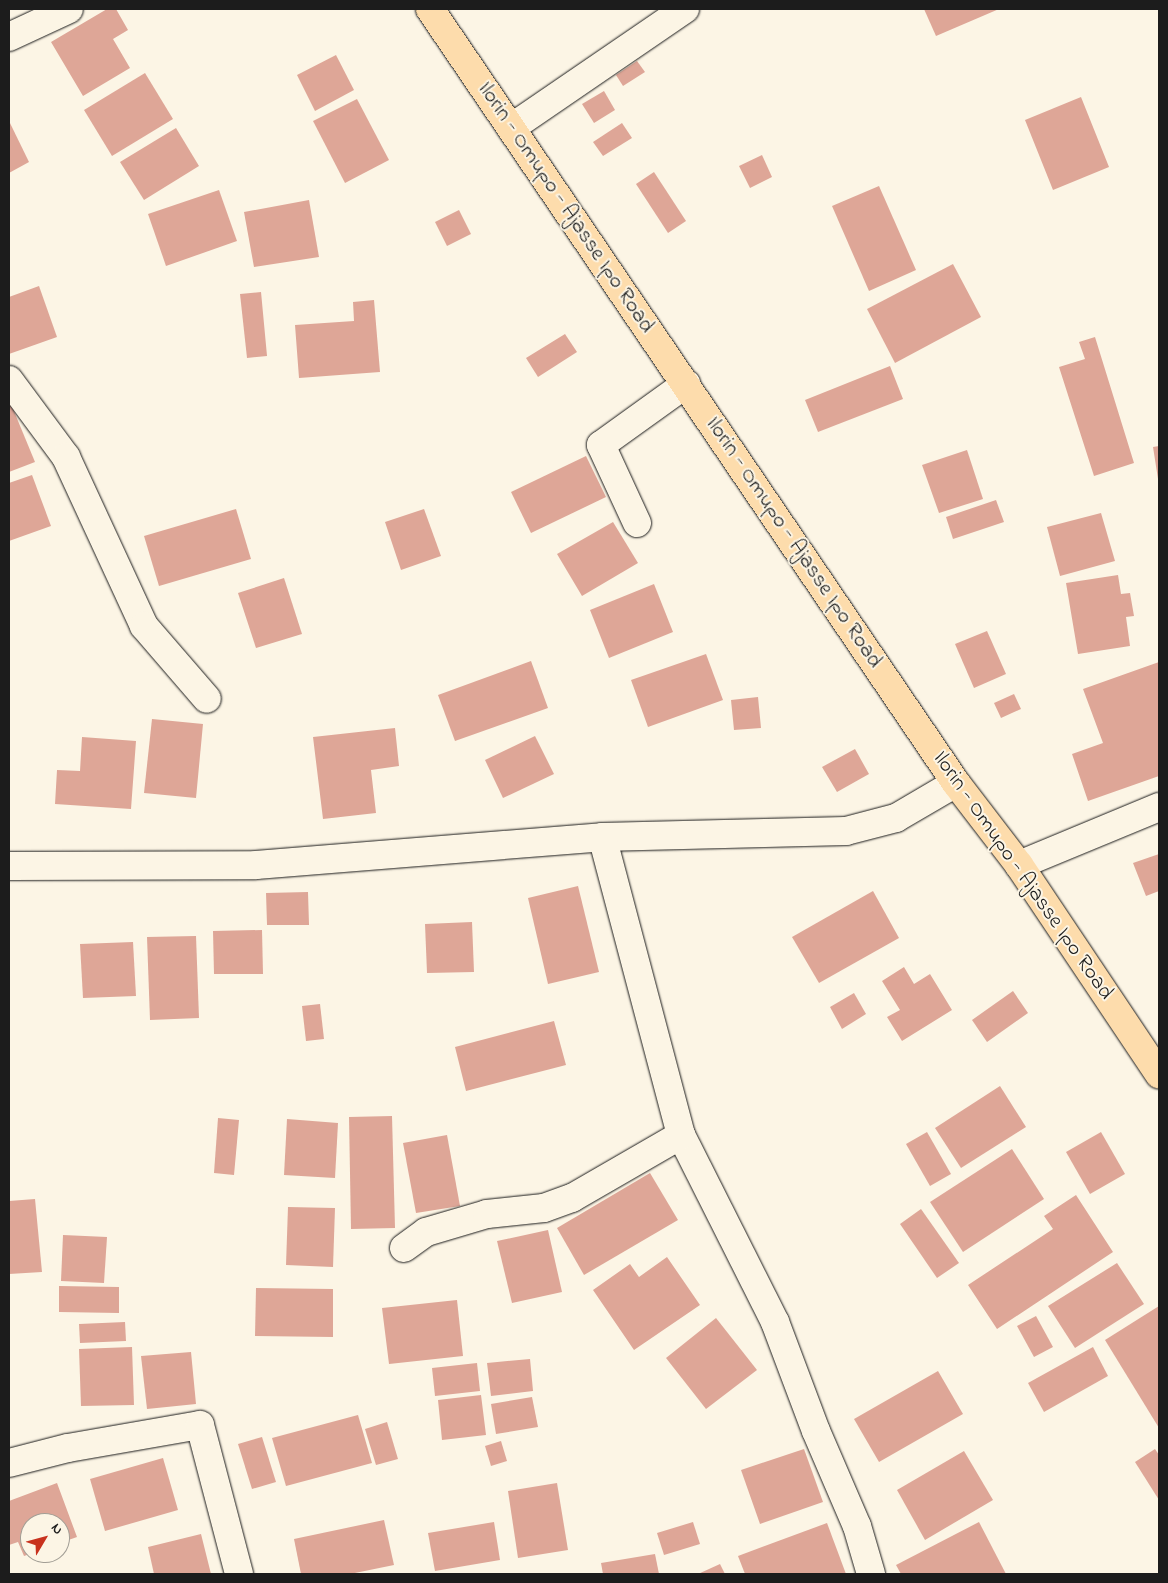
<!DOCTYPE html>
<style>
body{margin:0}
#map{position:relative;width:1168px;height:1583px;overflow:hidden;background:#fcf5e5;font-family:"Indie Flower",sans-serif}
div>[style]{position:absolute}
.building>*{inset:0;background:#dea697}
.roads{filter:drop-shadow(0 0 1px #1c1c1c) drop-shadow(0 0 1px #1c1c1c)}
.street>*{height:28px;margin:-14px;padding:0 14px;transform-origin:14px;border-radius:14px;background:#fcf5e5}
.highway>*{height:28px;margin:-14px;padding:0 14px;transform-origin:14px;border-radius:14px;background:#fddcac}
span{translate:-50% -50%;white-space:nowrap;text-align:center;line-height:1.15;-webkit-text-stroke:4px #fcf5e5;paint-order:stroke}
.street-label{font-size:22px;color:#1c1c1c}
.frame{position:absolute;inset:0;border:10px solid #1c1c1c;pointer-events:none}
.north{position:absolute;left:20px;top:1513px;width:50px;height:50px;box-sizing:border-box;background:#fcf5e5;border:1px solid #a29e95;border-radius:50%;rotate:53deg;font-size:14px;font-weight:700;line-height:20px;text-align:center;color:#1c1c1c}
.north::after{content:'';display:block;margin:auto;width:18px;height:22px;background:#c8321e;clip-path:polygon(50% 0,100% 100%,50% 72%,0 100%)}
</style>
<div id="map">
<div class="building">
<i style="clip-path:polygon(107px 9px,116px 9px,128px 30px,113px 39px,130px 68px,83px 96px,51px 42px)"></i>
<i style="clip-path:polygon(924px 9px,999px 9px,936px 36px)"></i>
<i style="clip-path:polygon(336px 55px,354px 90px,315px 111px,297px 75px)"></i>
<i style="clip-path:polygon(637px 61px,645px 72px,623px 86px,616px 75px)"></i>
<i style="clip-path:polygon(145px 73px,173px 119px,112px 156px,84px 110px)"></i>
<i style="clip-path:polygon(604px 91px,615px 110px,594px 123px,582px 104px)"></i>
<i style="clip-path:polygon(1081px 97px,1109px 167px,1053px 190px,1025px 120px)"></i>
<i style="clip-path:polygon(357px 99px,389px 160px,345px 183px,313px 121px)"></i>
<i style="clip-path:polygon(9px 121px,29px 162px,9px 173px)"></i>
<i style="clip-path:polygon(622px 123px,632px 138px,603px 156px,593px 142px)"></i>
<i style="clip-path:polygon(176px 128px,199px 166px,144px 200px,120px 162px)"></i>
<i style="clip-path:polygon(762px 155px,772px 177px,750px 188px,739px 166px)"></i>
<i style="clip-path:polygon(654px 172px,686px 221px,668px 233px,636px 184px)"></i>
<i style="clip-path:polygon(879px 186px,916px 270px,869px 291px,832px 206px)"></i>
<i style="clip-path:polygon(219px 190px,237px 241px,166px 266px,148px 214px)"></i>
<i style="clip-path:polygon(309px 200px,319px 257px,254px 267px,244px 212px)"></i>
<i style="clip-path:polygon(459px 210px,471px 234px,447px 246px,435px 222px)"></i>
<i style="clip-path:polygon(953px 264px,981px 317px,895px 363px,867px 309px)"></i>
<i style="clip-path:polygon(39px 286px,57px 337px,9px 354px,9px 297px)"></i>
<i style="clip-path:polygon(261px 292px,267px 356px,247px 358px,240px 294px)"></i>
<i style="clip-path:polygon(374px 300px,380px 372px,299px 378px,295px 325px,354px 321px,353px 302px)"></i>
<i style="clip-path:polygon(565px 334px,577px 352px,538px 377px,526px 358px)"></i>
<i style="clip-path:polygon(1095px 337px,1134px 463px,1094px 476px,1059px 367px,1085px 359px,1079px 342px)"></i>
<i style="clip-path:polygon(890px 366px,903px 399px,818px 432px,805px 400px)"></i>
<i style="clip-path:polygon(11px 404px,35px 462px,9px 472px,9px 405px)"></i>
<i style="clip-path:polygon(1159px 446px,1159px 479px,1158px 479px,1153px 447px)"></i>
<i style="clip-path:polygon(967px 450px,983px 499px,939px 513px,922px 465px)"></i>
<i style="clip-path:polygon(586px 456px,606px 497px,531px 533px,511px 492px)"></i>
<i style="clip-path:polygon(32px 475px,51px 526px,9px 541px,9px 483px)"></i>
<i style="clip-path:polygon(996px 500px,1004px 522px,953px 539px,946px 517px)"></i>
<i style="clip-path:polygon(236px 509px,251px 559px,159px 586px,144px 536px)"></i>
<i style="clip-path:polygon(424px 509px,441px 556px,401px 570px,385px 522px)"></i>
<i style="clip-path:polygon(1101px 513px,1115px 561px,1060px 576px,1047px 527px)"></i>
<i style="clip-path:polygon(613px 522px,638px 563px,582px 596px,557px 554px)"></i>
<i style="clip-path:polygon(1118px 575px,1121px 594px,1130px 593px,1134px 616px,1126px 617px,1130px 646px,1078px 654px,1066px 583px)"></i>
<i style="clip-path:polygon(284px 578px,302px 634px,256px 648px,238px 593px)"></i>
<i style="clip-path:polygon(654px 584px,673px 632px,609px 658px,590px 610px)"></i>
<i style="clip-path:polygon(987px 631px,1006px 674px,974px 688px,955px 644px)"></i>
<i style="clip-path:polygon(706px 654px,723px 700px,648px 727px,631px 680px)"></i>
<i style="clip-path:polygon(531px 661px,548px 708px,455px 741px,438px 695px)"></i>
<i style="clip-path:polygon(1159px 662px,1159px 776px,1088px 801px,1072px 754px,1103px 743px,1083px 689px)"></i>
<i style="clip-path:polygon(1014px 694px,1021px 709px,1001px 718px,994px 703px)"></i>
<i style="clip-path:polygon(758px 697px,761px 728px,734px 730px,731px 700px)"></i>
<i style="clip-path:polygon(152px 719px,203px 724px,196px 798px,144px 793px)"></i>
<i style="clip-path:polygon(395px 728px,399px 766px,371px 770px,376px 813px,323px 819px,313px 737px)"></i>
<i style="clip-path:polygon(535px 736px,554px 774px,503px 798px,485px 760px)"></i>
<i style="clip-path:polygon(82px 737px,136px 741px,131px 809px,55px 804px,57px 770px,80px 771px)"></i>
<i style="clip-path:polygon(855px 749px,869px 774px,837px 792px,822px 767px)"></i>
<i style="clip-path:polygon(1159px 854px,1159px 891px,1146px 896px,1133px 863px)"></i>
<i style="clip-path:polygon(578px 886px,599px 972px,548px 984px,528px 898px)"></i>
<i style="clip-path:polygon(873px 891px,899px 938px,819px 983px,792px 937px)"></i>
<i style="clip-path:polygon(308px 892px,309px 925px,267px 925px,266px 893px)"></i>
<i style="clip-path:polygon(472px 922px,474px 972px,427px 973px,425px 924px)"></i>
<i style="clip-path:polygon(262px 930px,263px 974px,214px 974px,213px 931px)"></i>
<i style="clip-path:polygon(196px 936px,199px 1018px,150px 1020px,147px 937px)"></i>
<i style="clip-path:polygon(133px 942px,136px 996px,83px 998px,80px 944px)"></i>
<i style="clip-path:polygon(904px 967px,914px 984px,930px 974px,952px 1010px,902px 1041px,887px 1017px,900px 1010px,882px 981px)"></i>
<i style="clip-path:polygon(1013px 991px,1028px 1013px,987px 1042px,972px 1020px)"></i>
<i style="clip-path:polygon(854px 993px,866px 1014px,842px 1029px,830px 1007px)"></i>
<i style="clip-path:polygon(320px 1004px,324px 1039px,306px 1041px,302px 1006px)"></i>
<i style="clip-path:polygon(554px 1021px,566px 1065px,466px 1091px,455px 1047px)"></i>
<i style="clip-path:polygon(1000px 1086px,1026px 1127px,961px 1168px,935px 1128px)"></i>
<i style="clip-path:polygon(392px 1116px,395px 1228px,351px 1229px,349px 1117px)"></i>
<i style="clip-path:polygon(218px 1118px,239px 1120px,234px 1175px,214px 1173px)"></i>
<i style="clip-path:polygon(287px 1119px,338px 1123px,335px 1178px,284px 1175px)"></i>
<i style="clip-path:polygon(927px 1132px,951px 1174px,930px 1186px,906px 1144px)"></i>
<i style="clip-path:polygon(1101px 1132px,1125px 1174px,1090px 1194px,1066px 1152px)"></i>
<i style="clip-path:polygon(447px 1135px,460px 1206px,416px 1213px,403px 1143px)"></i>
<i style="clip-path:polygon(1012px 1149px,1044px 1199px,963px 1252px,930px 1202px)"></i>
<i style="clip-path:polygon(650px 1173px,678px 1220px,584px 1275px,557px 1228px)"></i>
<i style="clip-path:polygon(1076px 1195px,1113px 1252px,997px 1329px,968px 1285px,1053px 1229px,1044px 1216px)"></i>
<i style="clip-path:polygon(35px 1199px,42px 1272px,9px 1274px,9px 1201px)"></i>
<i style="clip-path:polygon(288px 1207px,335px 1208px,333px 1267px,286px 1265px)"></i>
<i style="clip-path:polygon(921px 1209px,959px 1263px,937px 1278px,900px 1224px)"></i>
<i style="clip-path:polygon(548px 1230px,562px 1292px,512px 1303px,497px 1241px)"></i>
<i style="clip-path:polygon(63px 1235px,107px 1237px,104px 1283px,61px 1281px)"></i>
<i style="clip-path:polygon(667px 1257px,700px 1305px,634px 1350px,593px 1290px,630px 1264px,639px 1277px)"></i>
<i style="clip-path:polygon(1117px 1263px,1144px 1304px,1075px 1348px,1048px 1306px)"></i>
<i style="clip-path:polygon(59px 1286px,119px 1287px,119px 1313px,59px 1312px)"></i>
<i style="clip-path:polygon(256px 1288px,333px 1289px,333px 1337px,255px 1336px)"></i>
<i style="clip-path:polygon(457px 1300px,463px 1356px,389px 1364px,382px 1308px)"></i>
<i style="clip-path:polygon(1159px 1306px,1159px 1428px,1105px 1340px)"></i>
<i style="clip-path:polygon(1036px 1316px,1053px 1347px,1034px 1357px,1017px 1326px)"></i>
<i style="clip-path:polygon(716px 1318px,757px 1370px,706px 1409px,666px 1358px)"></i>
<i style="clip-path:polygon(125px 1322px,126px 1341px,80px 1343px,79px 1324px)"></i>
<i style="clip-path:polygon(132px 1347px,134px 1405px,81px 1406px,79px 1349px)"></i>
<i style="clip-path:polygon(1093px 1347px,1108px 1376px,1044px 1412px,1028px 1383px)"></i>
<i style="clip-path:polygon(191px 1352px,196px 1404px,147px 1409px,141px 1356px)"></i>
<i style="clip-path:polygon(530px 1359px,533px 1391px,491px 1396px,487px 1363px)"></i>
<i style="clip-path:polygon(477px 1363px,480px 1391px,435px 1396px,432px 1368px)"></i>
<i style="clip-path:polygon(938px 1371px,963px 1414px,879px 1462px,854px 1419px)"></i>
<i style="clip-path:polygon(481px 1395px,486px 1435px,442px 1440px,438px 1400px)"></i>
<i style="clip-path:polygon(532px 1397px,538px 1427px,496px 1434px,491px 1404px)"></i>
<i style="clip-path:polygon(358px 1415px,372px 1463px,286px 1486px,272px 1438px)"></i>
<i style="clip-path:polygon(387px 1422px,398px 1459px,376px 1465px,365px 1429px)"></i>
<i style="clip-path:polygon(262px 1437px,276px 1482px,252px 1489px,238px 1444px)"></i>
<i style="clip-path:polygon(501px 1441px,507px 1461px,491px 1466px,485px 1446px)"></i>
<i style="clip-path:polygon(804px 1449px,823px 1502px,760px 1524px,741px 1470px)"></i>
<i style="clip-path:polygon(1155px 1449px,1159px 1455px,1159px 1500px,1135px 1462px)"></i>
<i style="clip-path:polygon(964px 1451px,993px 1500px,925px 1540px,897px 1490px)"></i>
<i style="clip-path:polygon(163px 1458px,178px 1510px,105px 1531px,90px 1479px)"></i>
<i style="clip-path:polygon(57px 1483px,77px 1537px,60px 1543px,60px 1523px,30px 1523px,30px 1554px,24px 1556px,18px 1542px,9px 1545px,9px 1501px)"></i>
<i style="clip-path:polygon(557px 1483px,568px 1550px,518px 1558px,508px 1491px)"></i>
<i style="clip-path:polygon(384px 1520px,394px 1565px,350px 1574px,301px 1574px,294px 1539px)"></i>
<i style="clip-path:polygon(494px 1522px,500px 1560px,435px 1571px,428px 1533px)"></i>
<i style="clip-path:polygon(693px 1522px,700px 1544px,664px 1555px,657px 1533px)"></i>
<i style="clip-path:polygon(979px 1522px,1006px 1574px,901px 1574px,896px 1565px)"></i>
<i style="clip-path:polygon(827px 1523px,846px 1574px,745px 1574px,738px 1556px)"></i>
<i style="clip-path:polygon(201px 1534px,211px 1574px,154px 1574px,148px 1547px)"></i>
<i style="clip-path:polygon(655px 1554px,659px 1574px,603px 1574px,601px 1563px)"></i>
<i style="clip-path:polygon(720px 1564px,725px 1574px,698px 1574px)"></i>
</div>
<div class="roads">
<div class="street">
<i style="left:9px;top:37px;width:66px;rotate:-25deg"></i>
<i style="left:511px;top:128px;width:211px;rotate:-34.4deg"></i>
<i style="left:9px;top:380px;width:96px;rotate:53.5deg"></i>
<i style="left:66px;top:457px;width:186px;rotate:65.2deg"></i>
<i style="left:144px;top:626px;width:96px;rotate:49.2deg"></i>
<i style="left:637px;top:523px;width:86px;rotate:-114.8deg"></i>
<i style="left:601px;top:445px;width:105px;rotate:-35.7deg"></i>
<i style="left:1019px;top:865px;width:152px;rotate:-22.5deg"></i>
<i style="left:9px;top:866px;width:247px;rotate:-0.2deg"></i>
<i style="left:256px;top:865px;width:347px;rotate:-4.6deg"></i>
<i style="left:602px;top:837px;width:244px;rotate:-1.4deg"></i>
<i style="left:846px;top:831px;width:52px;rotate:-14.6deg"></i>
<i style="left:896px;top:818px;width:69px;rotate:-30.3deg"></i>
<i style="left:681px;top:1135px;width:209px;rotate:63.3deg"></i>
<i style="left:775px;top:1322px;width:116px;rotate:69.4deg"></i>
<i style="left:816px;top:1431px;width:103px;rotate:66.7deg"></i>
<i style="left:857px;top:1526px;width:50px;rotate:73.7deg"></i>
<i style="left:404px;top:1248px;width:27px;rotate:-36deg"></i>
<i style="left:426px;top:1232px;width:64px;rotate:-16.4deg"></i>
<i style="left:487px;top:1214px;width:57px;rotate:-6deg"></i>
<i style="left:544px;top:1208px;width:30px;rotate:-20deg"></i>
<i style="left:572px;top:1198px;width:126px;rotate:-30deg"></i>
<i style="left:681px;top:1135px;width:308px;rotate:-104.8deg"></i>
<i style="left:9px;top:1463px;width:61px;rotate:-14.3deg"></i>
<i style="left:68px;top:1448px;width:134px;rotate:-9.9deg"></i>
<i style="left:200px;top:1425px;width:154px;rotate:75.3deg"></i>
</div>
<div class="highway">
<i style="left:430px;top:9px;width:936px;rotate:55.8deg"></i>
<i style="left:956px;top:783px;width:103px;rotate:52.5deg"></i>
<i style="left:1019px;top:865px;width:252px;rotate:56.2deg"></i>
</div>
</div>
<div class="street-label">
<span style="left:565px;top:208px;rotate:56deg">Ilorin - Omupo - Ajasse Ipo Road</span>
<span style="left:793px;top:543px;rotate:56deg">Ilorin - Omupo - Ajasse Ipo Road</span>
<span style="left:1022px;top:876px;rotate:55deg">Ilorin - Omupo - Ajasse Ipo Road</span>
</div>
<div class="frame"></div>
<div class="north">N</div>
</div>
